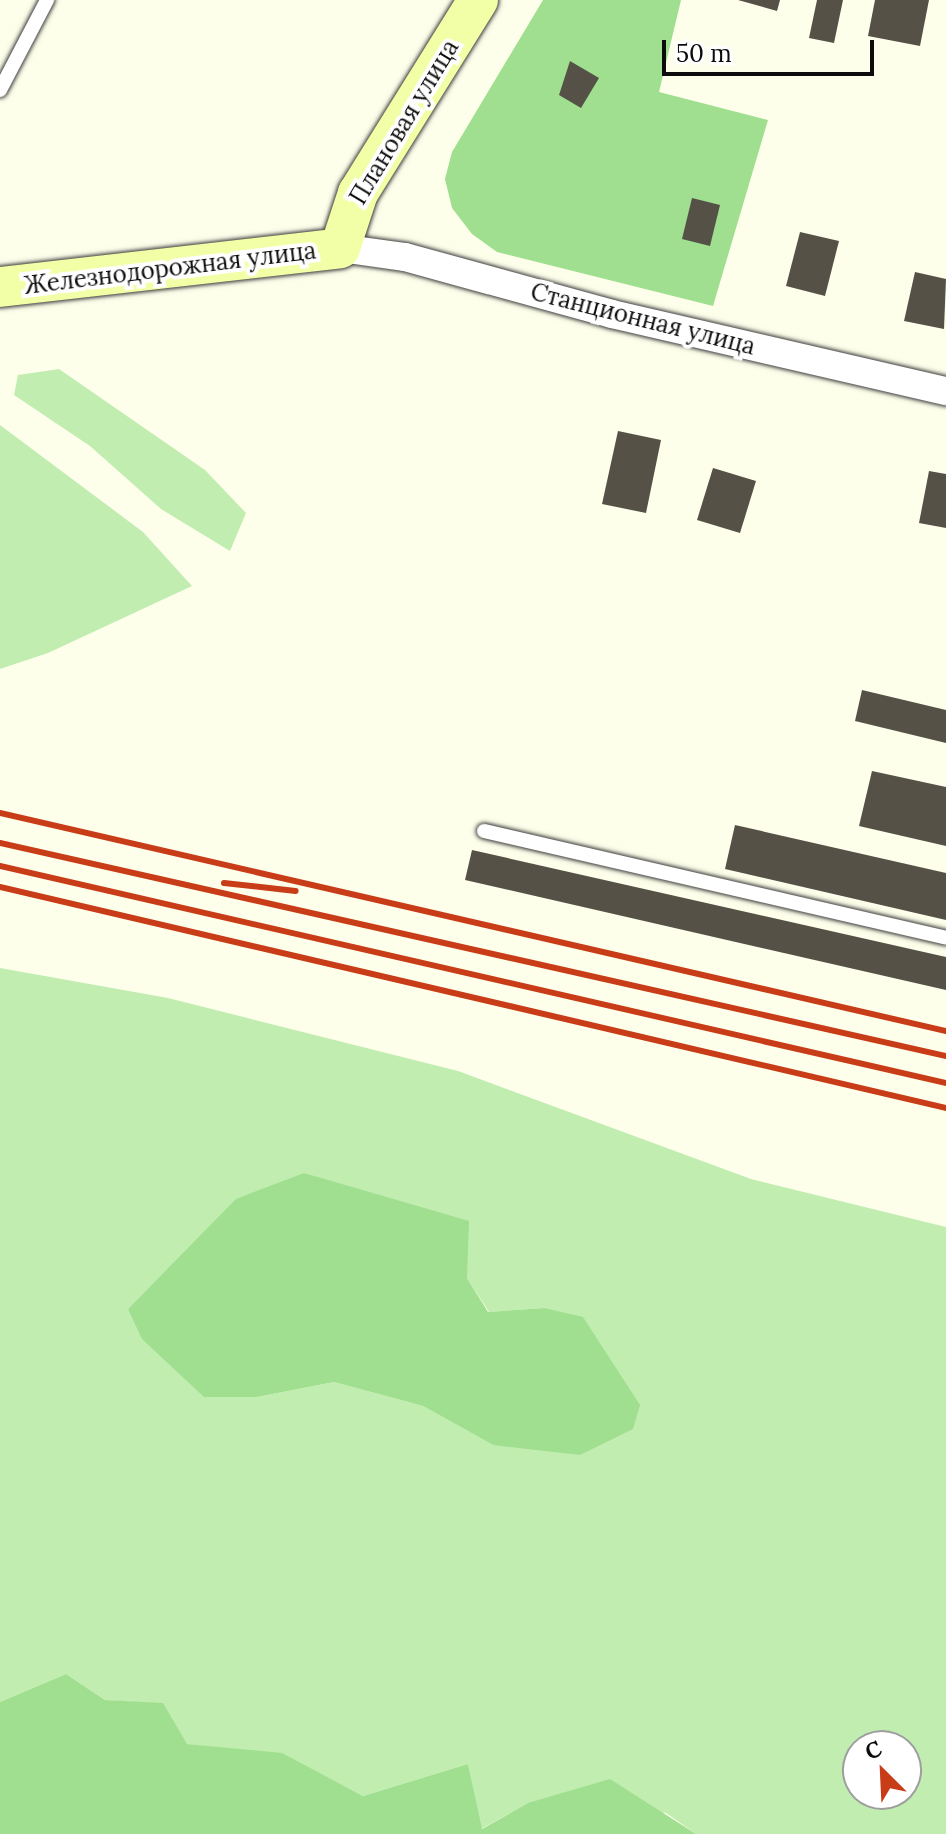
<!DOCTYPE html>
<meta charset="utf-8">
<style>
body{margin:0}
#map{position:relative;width:946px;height:1834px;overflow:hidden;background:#feffeb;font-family:Lora,serif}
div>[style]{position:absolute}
.green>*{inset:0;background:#c1edb1}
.forest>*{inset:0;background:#9fdf8f}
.building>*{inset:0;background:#565147}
.roads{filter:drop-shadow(0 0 2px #3f3f3f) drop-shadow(0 0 2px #3f3f3f)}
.lane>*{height:14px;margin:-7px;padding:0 7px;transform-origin:7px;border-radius:7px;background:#fff}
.street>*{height:28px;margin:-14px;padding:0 14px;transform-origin:14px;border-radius:14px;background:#fff}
.secondary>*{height:40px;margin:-20px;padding:0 20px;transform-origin:20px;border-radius:20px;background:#f2ffa6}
.rail>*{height:6px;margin:-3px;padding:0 3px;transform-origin:3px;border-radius:3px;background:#c83c18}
span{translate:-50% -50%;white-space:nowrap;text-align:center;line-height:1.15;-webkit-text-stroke:8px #fff;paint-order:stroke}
.street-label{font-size:24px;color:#0c0c0c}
.north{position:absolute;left:842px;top:1730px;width:80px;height:80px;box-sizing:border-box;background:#fff;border:2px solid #9e9e9e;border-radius:50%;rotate:336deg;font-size:22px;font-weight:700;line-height:32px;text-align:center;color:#0c0c0c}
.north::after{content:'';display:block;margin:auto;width:28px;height:36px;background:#c83c18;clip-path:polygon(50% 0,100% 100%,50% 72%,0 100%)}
.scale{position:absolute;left:662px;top:40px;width:212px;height:36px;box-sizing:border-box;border:4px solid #0c0c0c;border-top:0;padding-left:10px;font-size:24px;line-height:28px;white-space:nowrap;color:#0c0c0c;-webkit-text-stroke:6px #fff;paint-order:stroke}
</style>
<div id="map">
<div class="green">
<i style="clip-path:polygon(59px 369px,205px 470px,246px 513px,230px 551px,161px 509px,90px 446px,14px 395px,18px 375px)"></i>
<i style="clip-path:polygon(0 425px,143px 532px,192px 586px,48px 653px,0 669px)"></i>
<i style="clip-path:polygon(evenodd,0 968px,168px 998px,458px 1071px,751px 1179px,946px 1227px,946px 1834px,696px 1834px,666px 1813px,528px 1803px,481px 1829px,468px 1764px,363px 1796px,282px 1754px,186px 1744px,163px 1704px,105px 1700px,66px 1674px,0 1702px,0 968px,304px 1173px,358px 1191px,467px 1278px,489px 1312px,544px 1308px,493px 1445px,423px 1406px,334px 1382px,257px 1397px,128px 1309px,183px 1254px,304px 1173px,0 968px,858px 1746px,906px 1746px,906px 1794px,858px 1794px,858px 1746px)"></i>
</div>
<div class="forest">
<i style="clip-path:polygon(543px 0,681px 0,659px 92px,768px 120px,713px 306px,497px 252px,472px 234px,452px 208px,445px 179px,452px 152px)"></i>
<i style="clip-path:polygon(304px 1173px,469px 1221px,467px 1278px,488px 1312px,544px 1308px,583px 1317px,640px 1405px,633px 1429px,580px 1455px,493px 1445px,423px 1406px,334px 1382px,257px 1397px,204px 1397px,142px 1339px,128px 1309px,236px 1199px)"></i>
<i style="clip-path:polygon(66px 1674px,105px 1700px,163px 1703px,187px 1744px,282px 1753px,363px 1796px,468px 1764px,482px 1829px,528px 1803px,610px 1779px,696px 1834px,0 1834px,0 1702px)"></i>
</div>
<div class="building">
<i style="clip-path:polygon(738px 0,780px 0,777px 11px)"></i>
<i style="clip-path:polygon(817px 0,843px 0,834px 43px,809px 38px)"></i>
<i style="clip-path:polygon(875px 0,929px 0,920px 46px,868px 36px)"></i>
<i style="clip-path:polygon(570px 61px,599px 78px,581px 108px,559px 95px)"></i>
<i style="clip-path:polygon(692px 198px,720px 205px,710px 246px,682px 239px)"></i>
<i style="clip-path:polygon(800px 232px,839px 241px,825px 296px,786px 286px)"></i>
<i style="clip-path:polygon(915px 272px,946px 279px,944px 329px,904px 321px)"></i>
<i style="clip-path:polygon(618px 431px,661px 440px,646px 513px,602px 504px)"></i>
<i style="clip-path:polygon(713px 468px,756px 481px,740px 533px,697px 520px)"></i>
<i style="clip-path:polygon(929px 471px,946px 474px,946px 528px,919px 523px)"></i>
<i style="clip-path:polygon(862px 690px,946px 710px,946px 743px,855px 721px)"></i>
<i style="clip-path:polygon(872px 771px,946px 787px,946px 846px,859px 826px)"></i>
<i style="clip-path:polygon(735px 825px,946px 873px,946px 920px,725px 869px)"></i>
<i style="clip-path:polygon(472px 850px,946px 957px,946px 990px,465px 880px)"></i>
</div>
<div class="roads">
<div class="lane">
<i style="left:0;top:90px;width:102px;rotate:-62.4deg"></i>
<i style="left:484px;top:831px;width:474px;rotate:13deg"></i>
</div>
<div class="street">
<i style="left:340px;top:248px;width:66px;rotate:7.9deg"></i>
<i style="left:405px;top:257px;width:215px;rotate:15.4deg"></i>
<i style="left:612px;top:314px;width:343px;rotate:13deg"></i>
</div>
<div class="secondary">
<i style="left:0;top:287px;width:342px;rotate:-6.5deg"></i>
<i style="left:340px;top:248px;width:58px;rotate:-71.9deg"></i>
<i style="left:358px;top:193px;width:227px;rotate:-58.1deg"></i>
</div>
</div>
<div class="rail">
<i style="left:0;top:813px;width:971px;rotate:12.98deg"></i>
<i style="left:0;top:843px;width:970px;rotate:12.69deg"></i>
<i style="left:0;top:866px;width:971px;rotate:12.92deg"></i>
<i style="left:224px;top:883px;width:72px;rotate:6.3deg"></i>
<i style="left:0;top:887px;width:971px;rotate:13.15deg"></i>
</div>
<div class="street-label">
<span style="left:404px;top:122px;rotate:-59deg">Плановая улица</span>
<span style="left:170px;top:268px;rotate:-7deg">Железнодорожная улица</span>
<span style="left:643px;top:319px;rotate:14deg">Станционная улица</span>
</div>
<div class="north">С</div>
<div class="scale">50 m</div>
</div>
